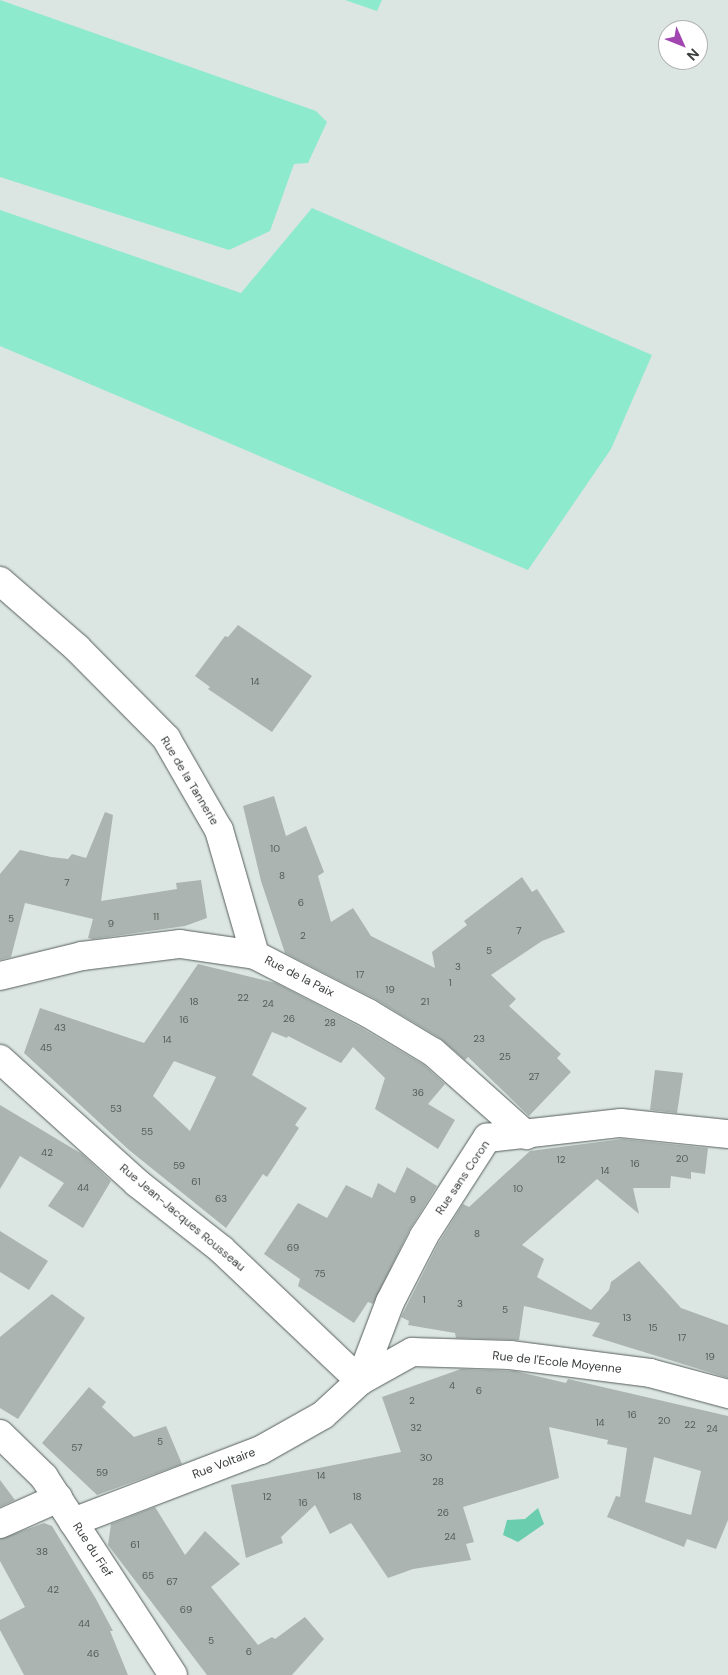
<!DOCTYPE html>
<style>
body{margin:0}
#map{position:relative;width:728px;height:1675px;overflow:hidden;background:#dbe5e1;font-family:"DM Sans",sans-serif}
div>[style]{position:absolute}
.green>*{inset:0;background:#8eeacd}
.water>*{inset:0;background:#69cdae}
.building>*{inset:0;background:#abb4b0}
.roads{filter:drop-shadow(0 0 1px #565e5b) drop-shadow(0 0 1px #565e5b)}
.street>*{height:28px;margin:-14px;padding:0 14px;transform-origin:14px;border-radius:14px;background:#fff}
.secondary>*{height:28px;margin:-14px;padding:0 14px;transform-origin:14px;border-radius:14px;background:#fff}
span{translate:-50% -50%;white-space:nowrap;text-align:center;line-height:1.15;-webkit-text-stroke:4px #fff;paint-order:stroke}
.number-label{font-size:10px;color:#565c59}
.number-label span{-webkit-text-stroke-width:0}
.street-label{font-size:12px;color:#3a3e3c}
.north{position:absolute;left:658px;top:20px;width:50px;height:50px;box-sizing:border-box;background:#fff;border:1px solid #b0b2b1;border-radius:50%;rotate:134deg;font-size:14px;font-weight:700;line-height:20px;text-align:center;color:#3a3e3c}
.north::after{content:'';display:block;margin:auto;width:18px;height:22px;background:#a146b1;clip-path:polygon(50% 0,100% 100%,50% 72%,0 100%)}
</style>
<div id="map">
<div class="green">
<i style="clip-path:polygon(0 0,316px 111px,327px 122px,308px 163px,294px 164px,270px 231px,229px 250px,0 177px)"></i>
<i style="clip-path:polygon(345px 0,382px 0,377px 11px)"></i>
<i style="clip-path:polygon(312px 208px,652px 355px,611px 449px,528px 570px,0 346px,0 210px,241px 293px)"></i>
</div>
<div class="water">
<i style="clip-path:polygon(538px 1508px,544px 1524px,518px 1542px,503px 1535px,507px 1520px,525px 1519px)"></i>
</div>
<div class="building">
<i style="clip-path:polygon(238px 625px,312px 676px,272px 732px,208px 689px,210px 687px,195px 676px,225px 636px,228px 637px)"></i>
<i style="clip-path:polygon(274px 796px,286px 836px,306px 826px,324px 872px,318px 876px,331px 922px,353px 908px,371px 936px,435px 968px,432px 952px,467px 925px,464px 921px,522px 877px,532px 892px,537px 889px,565px 932px,542px 941px,491px 975px,516px 999px,509px 1006px,561px 1054px,557px 1058px,571px 1072px,529px 1116px,468px 1057px,465px 1060px,441px 1039px,375px 999px,285px 953px,261px 881px,243px 806px)"></i>
<i style="clip-path:polygon(105px 812px,113px 815px,101px 901px,177px 889px,176px 883px,201px 880px,207px 918px,185px 926px,93px 939px,88px 938px,93px 919px,25px 903px,11px 957px,0 960px,0 874px,20px 850px,51px 857px,68px 859px,72px 854px,86px 858px)"></i>
<i style="clip-path:polygon(evenodd,198px 964px,276px 983px,360px 1027px,424px 1065px,445px 1084px,428px 1104px,455px 1120px,438px 1149px,375px 1109px,385px 1078px,353px 1047px,341px 1063px,288px 1036px,287px 1038px,272px 1032px,252px 1075px,307px 1108px,295px 1125px,299px 1128px,267px 1177px,263px 1174px,226px 1228px,129px 1150px,24px 1053px,40px 1008px,144px 1043px,198px 964px,174px 1061px,216px 1077px,190px 1131px,153px 1096px,174px 1061px)"></i>
<i style="clip-path:polygon(655px 1070px,683px 1073px,677px 1113px,650px 1110px)"></i>
<i style="clip-path:polygon(0 1105px,82px 1154px,111px 1181px,83px 1228px,48px 1206px,64px 1183px,20px 1156px,0 1189px)"></i>
<i style="clip-path:polygon(622px 1139px,708px 1148px,705px 1174px,691px 1172px,691px 1179px,671px 1176px,670px 1188px,633px 1188px,639px 1214px,597px 1179px,522px 1245px,544px 1259px,537px 1277px,591px 1310px,609px 1290px,611px 1282px,639px 1261px,681px 1308px,728px 1325px,728px 1378px,592px 1336px,600px 1323px,524px 1306px,519px 1340px,456px 1338px,455px 1333px,408px 1325px,409px 1321px,401px 1317px,438px 1244px,463px 1204px,469px 1207px,530px 1151px)"></i>
<i style="clip-path:polygon(407px 1167px,437px 1186px,410px 1229px,373px 1304px,368px 1302px,354px 1323px,298px 1286px,300px 1279px,264px 1254px,298px 1203px,327px 1218px,346px 1185px,372px 1198px,378px 1183px,395px 1193px)"></i>
<i style="clip-path:polygon(0 1231px,48px 1261px,29px 1290px,0 1272px)"></i>
<i style="clip-path:polygon(52px 1294px,85px 1318px,18px 1419px,0 1408px,0 1337px)"></i>
<i style="clip-path:polygon(evenodd,461px 1369px,515px 1371px,566px 1383px,568px 1379px,728px 1416px,728px 1520px,716px 1549px,687px 1539px,684px 1547px,607px 1517px,616px 1496px,620px 1497px,627px 1448px,607px 1444px,608px 1440px,549px 1427px,559px 1478px,463px 1507px,474px 1542px,466px 1544px,471px 1560px,413px 1569px,388px 1578px,351px 1523px,330px 1534px,315px 1505px,281px 1537px,283px 1543px,246px 1558px,231px 1485px,401px 1452px,382px 1397px,461px 1369px,654px 1457px,701px 1471px,691px 1515px,645px 1502px,654px 1457px)"></i>
<i style="clip-path:polygon(89px 1387px,106px 1402px,102px 1407px,134px 1437px,166px 1426px,182px 1464px,97px 1495px,42px 1443px)"></i>
<i style="clip-path:polygon(0 1480px,15px 1500px,0 1507px)"></i>
<i style="clip-path:polygon(155px 1507px,185px 1555px,205px 1531px,240px 1564px,211px 1587px,258px 1645px,272px 1637px,275px 1639px,305px 1617px,324px 1639px,292px 1675px,207px 1675px,108px 1545px,111px 1524px)"></i>
<i style="clip-path:polygon(44px 1523px,52px 1526px,96px 1599px,113px 1631px,110px 1631px,128px 1675px,24px 1675px,0 1630px,0 1620px,25px 1607px,0 1561px,0 1539px)"></i>
</div>
<div class="roads">
<div class="street">
<i style="left:0;top:581px;width:102px;rotate:41deg"></i>
<i style="left:77px;top:648px;width:127px;rotate:45.3deg"></i>
<i style="left:166px;top:738px;width:106px;rotate:60.1deg"></i>
<i style="left:219px;top:830px;width:130px;rotate:73.9deg"></i>
<i style="left:0;top:976px;width:84px;rotate:-13.7deg"></i>
<i style="left:82px;top:956px;width:99px;rotate:-7deg"></i>
<i style="left:180px;top:944px;width:76px;rotate:8.3deg"></i>
<i style="left:255px;top:955px;width:127px;rotate:27.2deg"></i>
<i style="left:368px;top:1013px;width:76px;rotate:31deg"></i>
<i style="left:433px;top:1052px;width:125px;rotate:41.7deg"></i>
<i style="left:0;top:1059px;width:185px;rotate:42.1deg"></i>
<i style="left:137px;top:1183px;width:107px;rotate:38.2deg"></i>
<i style="left:221px;top:1249px;width:192px;rotate:43.5deg"></i>
<i style="left:360px;top:1381px;width:85px;rotate:-69.2deg"></i>
<i style="left:390px;top:1302px;width:74px;rotate:-62.7deg"></i>
<i style="left:424px;top:1236px;width:117px;rotate:-57.3deg"></i>
<i style="left:487px;top:1138px;width:135px;rotate:-6.4deg"></i>
<i style="left:621px;top:1123px;width:108px;rotate:5.9deg"></i>
<i style="left:73px;top:1522px;width:201px;rotate:-21deg"></i>
<i style="left:261px;top:1450px;width:71px;rotate:-29.4deg"></i>
<i style="left:323px;top:1415px;width:50px;rotate:-42.6deg"></i>
<i style="left:360px;top:1381px;width:60px;rotate:-29.1deg"></i>
<i style="left:412px;top:1352px;width:98px;rotate:1.8deg"></i>
<i style="left:510px;top:1355px;width:141px;rotate:7.3deg"></i>
<i style="left:650px;top:1373px;width:81px;rotate:15.1deg"></i>
<i style="left:0;top:1524px;width:64px;rotate:-24.1deg"></i>
</div>
<div class="secondary">
<i style="left:0;top:1434px;width:62px;rotate:44.3deg"></i>
<i style="left:44px;top:1477px;width:236px;rotate:56.9deg"></i>
</div>
</div>
<div class="number-label">
<span style="left:255px;top:682px">14</span>
<span style="left:275px;top:849px">10</span>
<span style="left:282px;top:876px">8</span>
<span style="left:67px;top:883px">7</span>
<span style="left:301px;top:903px">6</span>
<span style="left:156px;top:917px">11</span>
<span style="left:11px;top:919px">5</span>
<span style="left:111px;top:924px">9</span>
<span style="left:519px;top:931px">7</span>
<span style="left:303px;top:936px">2</span>
<span style="left:489px;top:951px">5</span>
<span style="left:458px;top:967px">3</span>
<span style="left:360px;top:975px">17</span>
<span style="left:450px;top:983px">1</span>
<span style="left:390px;top:990px">19</span>
<span style="left:243px;top:998px">22</span>
<span style="left:194px;top:1002px">18</span>
<span style="left:425px;top:1002px">21</span>
<span style="left:268px;top:1004px">24</span>
<span style="left:289px;top:1019px">26</span>
<span style="left:184px;top:1020px">16</span>
<span style="left:330px;top:1023px">28</span>
<span style="left:60px;top:1028px">43</span>
<span style="left:479px;top:1039px">23</span>
<span style="left:167px;top:1040px">14</span>
<span style="left:46px;top:1048px">45</span>
<span style="left:505px;top:1057px">25</span>
<span style="left:534px;top:1077px">27</span>
<span style="left:418px;top:1093px">36</span>
<span style="left:116px;top:1109px">53</span>
<span style="left:147px;top:1132px">55</span>
<span style="left:47px;top:1153px">42</span>
<span style="left:682px;top:1159px">20</span>
<span style="left:561px;top:1160px">12</span>
<span style="left:635px;top:1164px">16</span>
<span style="left:179px;top:1166px">59</span>
<span style="left:605px;top:1171px">14</span>
<span style="left:196px;top:1182px">61</span>
<span style="left:83px;top:1188px">44</span>
<span style="left:518px;top:1189px">10</span>
<span style="left:221px;top:1199px">63</span>
<span style="left:413px;top:1200px">9</span>
<span style="left:477px;top:1234px">8</span>
<span style="left:293px;top:1248px">69</span>
<span style="left:320px;top:1274px">75</span>
<span style="left:424px;top:1300px">1</span>
<span style="left:460px;top:1304px">3</span>
<span style="left:505px;top:1310px">5</span>
<span style="left:627px;top:1318px">13</span>
<span style="left:653px;top:1328px">15</span>
<span style="left:682px;top:1338px">17</span>
<span style="left:710px;top:1357px">19</span>
<span style="left:452px;top:1386px">4</span>
<span style="left:479px;top:1391px">6</span>
<span style="left:412px;top:1401px">2</span>
<span style="left:632px;top:1415px">16</span>
<span style="left:664px;top:1421px">20</span>
<span style="left:600px;top:1423px">14</span>
<span style="left:690px;top:1425px">22</span>
<span style="left:416px;top:1428px">32</span>
<span style="left:712px;top:1429px">24</span>
<span style="left:160px;top:1442px">5</span>
<span style="left:77px;top:1448px">57</span>
<span style="left:426px;top:1458px">30</span>
<span style="left:102px;top:1473px">59</span>
<span style="left:321px;top:1476px">14</span>
<span style="left:438px;top:1482px">28</span>
<span style="left:267px;top:1497px">12</span>
<span style="left:357px;top:1497px">18</span>
<span style="left:303px;top:1503px">16</span>
<span style="left:443px;top:1513px">26</span>
<span style="left:450px;top:1537px">24</span>
<span style="left:135px;top:1545px">61</span>
<span style="left:42px;top:1552px">38</span>
<span style="left:148px;top:1576px">65</span>
<span style="left:172px;top:1582px">67</span>
<span style="left:53px;top:1590px">42</span>
<span style="left:186px;top:1610px">69</span>
<span style="left:84px;top:1624px">44</span>
<span style="left:211px;top:1641px">5</span>
<span style="left:249px;top:1652px">6</span>
<span style="left:93px;top:1654px">46</span>
</div>
<div class="street-label">
<span style="left:189px;top:781px;rotate:59deg">Rue de la Tannerie</span>
<span style="left:299px;top:977px;rotate:27deg">Rue de la Paix</span>
<span style="left:463px;top:1178px;rotate:-56deg">Rue sans Coron</span>
<span style="left:182px;top:1218px;rotate:40deg">Rue Jean-Jacques Rousseau</span>
<span style="left:557px;top:1363px;rotate:6deg">Rue de l'Ecole Moyenne</span>
<span style="left:224px;top:1464px;rotate:-21deg">Rue Voltaire</span>
<span style="left:92px;top:1550px;rotate:57deg">Rue du Fief</span>
</div>
<div class="north">N</div>
</div>
